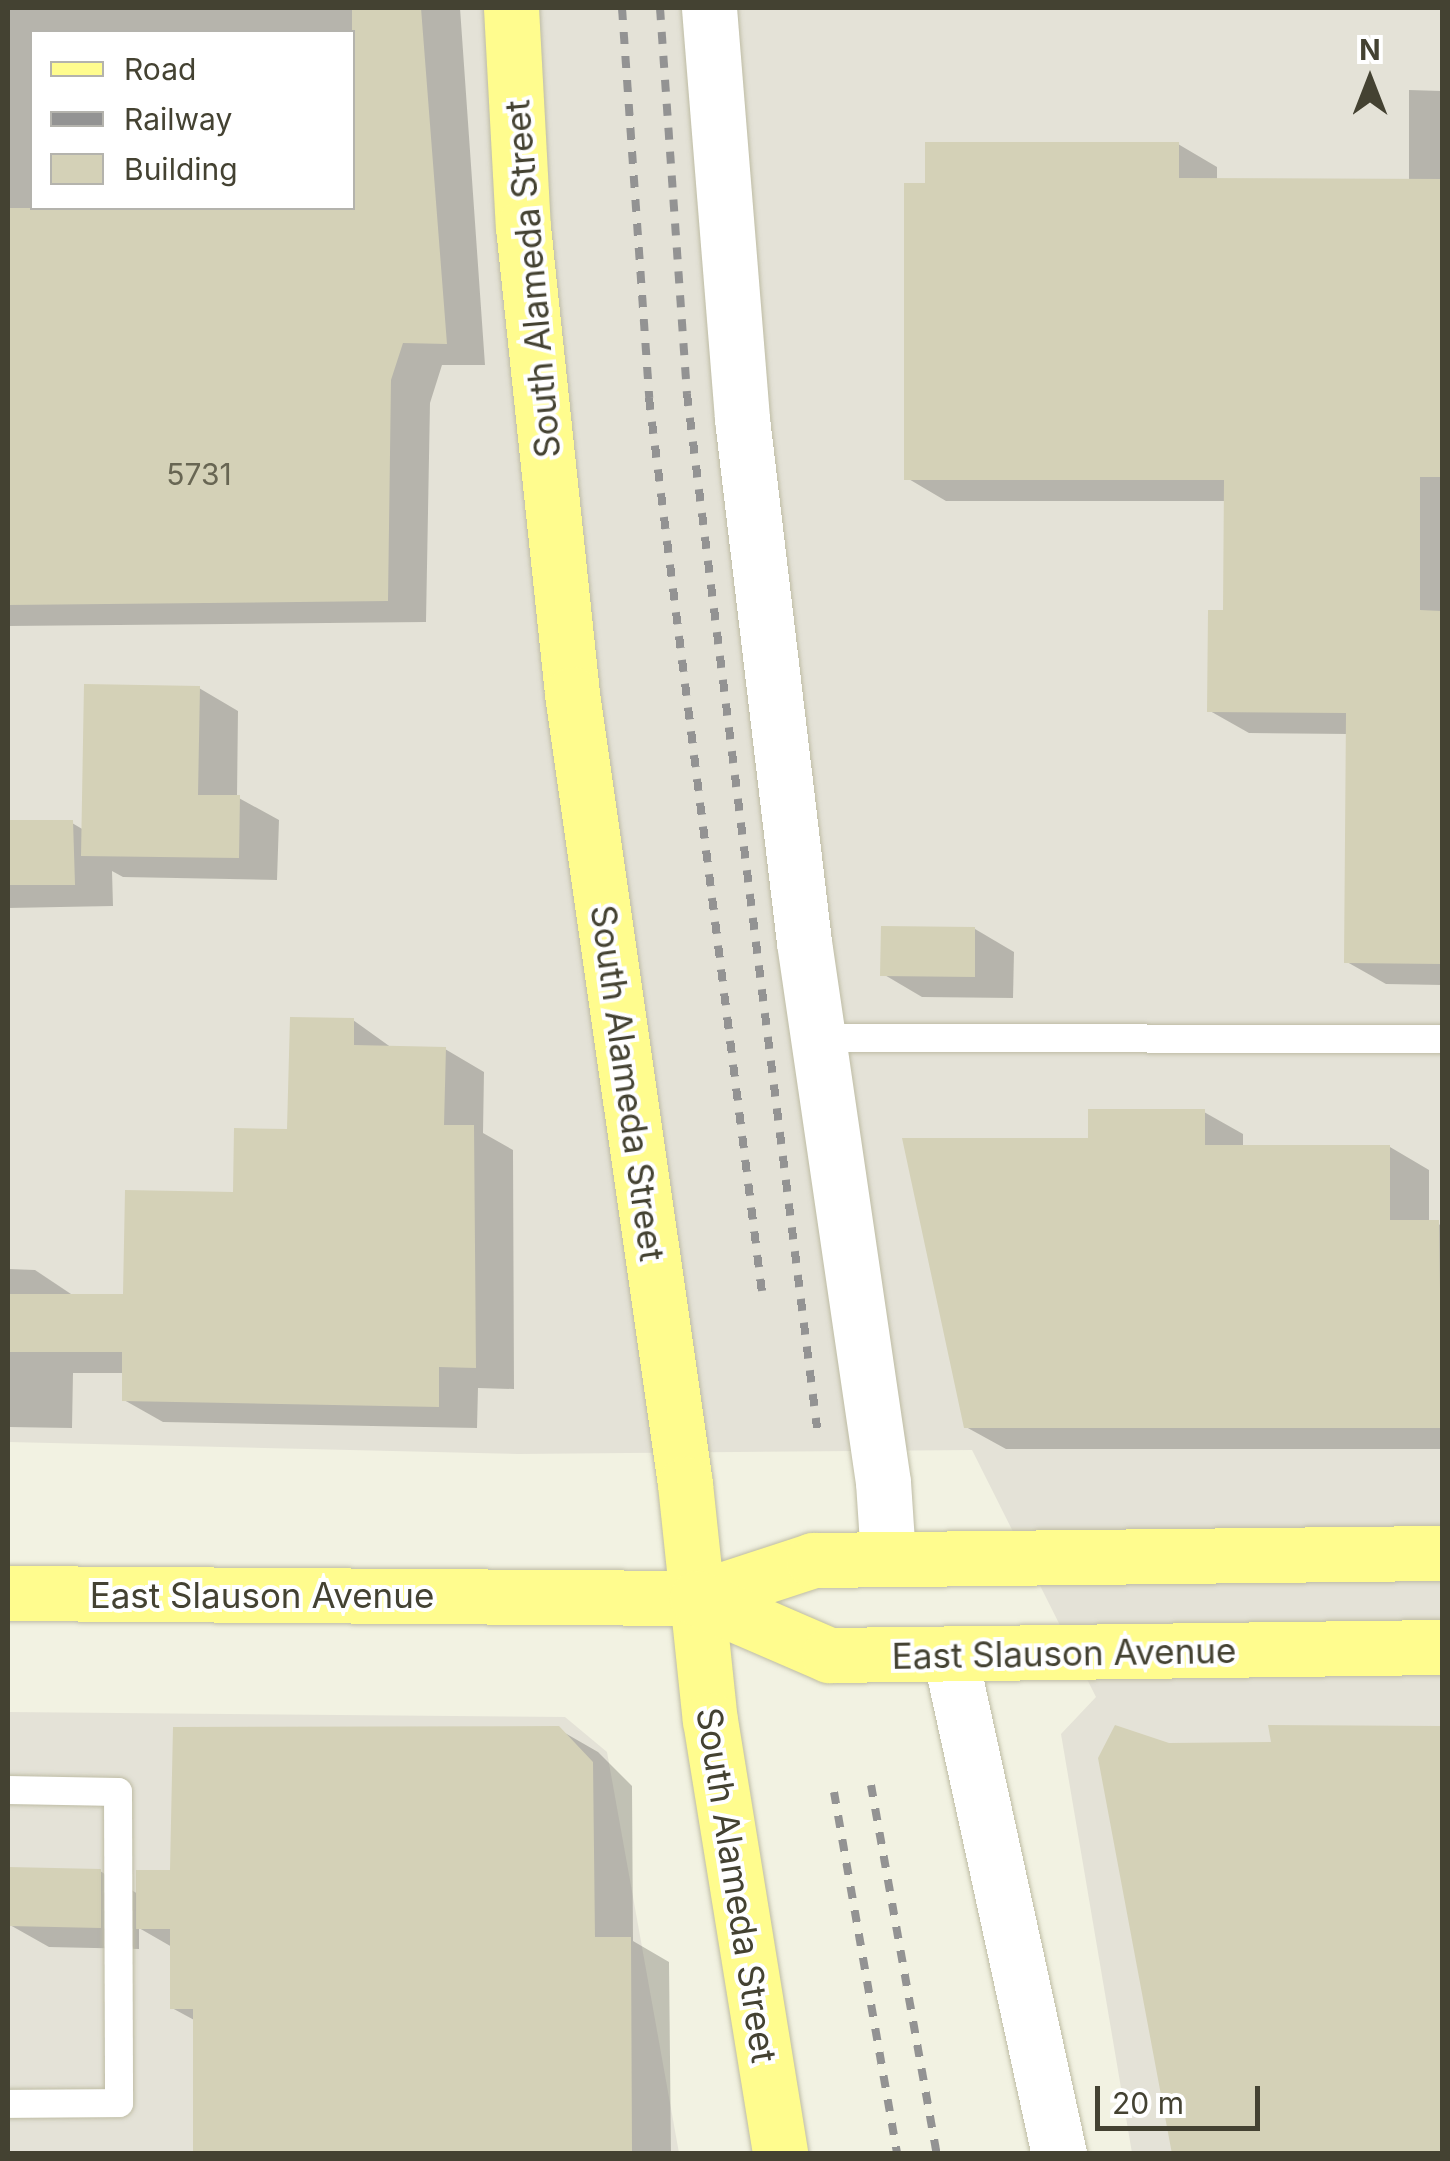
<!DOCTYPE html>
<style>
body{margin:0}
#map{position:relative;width:1450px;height:2161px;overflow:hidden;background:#f2f2e2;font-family:Inter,sans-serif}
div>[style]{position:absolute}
.industrial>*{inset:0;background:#e4e2d7}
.shadow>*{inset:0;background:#0003}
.building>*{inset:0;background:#d4d1b7}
.roads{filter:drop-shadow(0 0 2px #bebca4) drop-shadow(0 0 2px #bebca4)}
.service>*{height:28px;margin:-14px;padding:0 14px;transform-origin:14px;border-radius:14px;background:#fff}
.minor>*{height:55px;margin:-27.5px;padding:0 27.5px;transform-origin:27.5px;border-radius:27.5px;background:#fff}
.tertiary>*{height:55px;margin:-27.5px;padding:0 27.5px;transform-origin:27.5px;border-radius:27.5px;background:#fff}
.primary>*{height:55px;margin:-27.5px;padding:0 27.5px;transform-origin:27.5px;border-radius:27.5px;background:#fffc8e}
.rail>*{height:8px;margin-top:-4px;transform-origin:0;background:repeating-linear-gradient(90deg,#939393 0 12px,transparent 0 24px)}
span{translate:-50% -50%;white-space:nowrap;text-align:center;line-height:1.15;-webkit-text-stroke:8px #fff;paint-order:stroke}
.number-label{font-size:30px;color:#686653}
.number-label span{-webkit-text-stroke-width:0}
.street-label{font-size:35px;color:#444232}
.frame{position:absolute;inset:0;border:10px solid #444232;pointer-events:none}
.legend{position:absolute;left:30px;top:30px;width:325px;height:180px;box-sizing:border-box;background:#fff;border:2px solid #b4b3ad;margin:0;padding:12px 18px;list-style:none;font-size:30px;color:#444232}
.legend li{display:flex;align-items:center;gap:20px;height:50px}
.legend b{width:50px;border:2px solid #b4b3ad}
.north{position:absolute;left:1320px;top:30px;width:100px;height:100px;-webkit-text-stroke:8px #fff;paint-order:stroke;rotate:0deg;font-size:28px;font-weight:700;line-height:40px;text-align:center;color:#444232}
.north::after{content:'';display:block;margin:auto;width:35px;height:45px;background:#444232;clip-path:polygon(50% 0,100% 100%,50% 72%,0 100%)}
.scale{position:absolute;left:1095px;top:2086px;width:165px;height:45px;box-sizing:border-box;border:5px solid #444232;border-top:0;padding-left:12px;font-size:30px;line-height:35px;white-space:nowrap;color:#444232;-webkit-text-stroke:8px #fff;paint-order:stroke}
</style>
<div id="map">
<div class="industrial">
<i style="clip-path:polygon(evenodd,8px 8px,1442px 8px,1442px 2153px,1132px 2153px,1061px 1734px,1096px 1697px,972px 1450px,518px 1454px,8px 1442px,8px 8px,32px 32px,352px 32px,352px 208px,32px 208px,32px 32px)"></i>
<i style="clip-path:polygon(8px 1712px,565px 1717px,607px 1752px,679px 2153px,8px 2154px)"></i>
</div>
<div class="shadow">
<i style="clip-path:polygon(evenodd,8px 8px,460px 8px,485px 365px,442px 365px,430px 403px,426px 622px,8px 626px,8px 8px,32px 32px,352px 32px,352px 208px,32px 208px,32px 32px)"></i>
<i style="clip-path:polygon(1409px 90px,1442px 91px,1442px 985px,1386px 984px,1347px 962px,1348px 734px,1249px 733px,1210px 711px,1225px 612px,1226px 501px,946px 501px,907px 478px,927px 186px,1178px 144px,1217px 167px,1217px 180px,1409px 181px)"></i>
<i style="clip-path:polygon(199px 688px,238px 711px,237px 797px,279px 820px,277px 880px,123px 877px,112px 871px,113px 906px,8px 908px,8px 823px,72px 823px,84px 830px)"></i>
<i style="clip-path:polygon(975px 929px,1014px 952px,1013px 998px,922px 997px,883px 974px)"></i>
<i style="clip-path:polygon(353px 1020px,392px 1048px,445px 1049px,484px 1072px,483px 1133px,513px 1150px,514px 1389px,478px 1388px,477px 1428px,163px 1422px,124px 1400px,125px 1373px,73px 1373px,72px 1428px,8px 1427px,8px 1269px,35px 1270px,74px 1296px,126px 1296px,235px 1195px,290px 1132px)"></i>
<i style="clip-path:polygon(1204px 1112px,1243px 1134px,1243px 1147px,1390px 1147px,1429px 1170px,1429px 1223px,1442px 1225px,1442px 1449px,1006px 1449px,966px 1427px,1091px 1140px)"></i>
<i style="clip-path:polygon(1271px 1727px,1442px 1729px,1442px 2154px,1175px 2154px,1273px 1744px)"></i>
<i style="clip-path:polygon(558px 1729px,598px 1752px,632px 1786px,633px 1941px,669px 1962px,671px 2154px,196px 2154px,196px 2021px,172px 2008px,172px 1947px,139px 1928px,139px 1949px,49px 1947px,10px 1925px,100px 1871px,138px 1894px,172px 1873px)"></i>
</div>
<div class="building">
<i style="clip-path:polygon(352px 8px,421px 8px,447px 344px,403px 343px,391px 380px,388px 601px,8px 605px,8px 208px,352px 208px)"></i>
<i style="clip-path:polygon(925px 142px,1179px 142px,1179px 178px,1442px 179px,1442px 477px,1420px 477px,1420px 610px,1442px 611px,1442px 964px,1344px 963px,1346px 713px,1207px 712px,1208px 610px,1223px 610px,1224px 480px,904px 480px,904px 183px,925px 183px)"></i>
<i style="clip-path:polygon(84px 684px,200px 686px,198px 795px,240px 795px,239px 858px,81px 856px)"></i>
<i style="clip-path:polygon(8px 820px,73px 820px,75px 885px,8px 885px)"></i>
<i style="clip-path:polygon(881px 926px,975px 927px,975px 977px,880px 976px)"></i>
<i style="clip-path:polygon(290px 1017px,354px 1018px,354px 1045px,446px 1047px,444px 1125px,474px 1125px,476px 1368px,439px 1367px,439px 1407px,122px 1401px,122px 1352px,8px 1352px,8px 1294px,123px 1294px,125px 1190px,233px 1192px,234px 1128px,287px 1129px)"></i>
<i style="clip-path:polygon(1088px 1109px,1205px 1109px,1205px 1145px,1390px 1145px,1390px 1220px,1439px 1220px,1442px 1428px,964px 1428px,902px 1138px,1088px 1138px)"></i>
<i style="clip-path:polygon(1115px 1725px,1169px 1743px,1271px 1742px,1268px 1725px,1442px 1726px,1442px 2154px,1172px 2154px,1098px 1758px)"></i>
<i style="clip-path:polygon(559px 1726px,593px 1762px,595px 1937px,631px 1937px,632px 2154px,193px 2154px,193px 2009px,170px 2009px,170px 1929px,136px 1929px,136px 1870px,170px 1870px,173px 1727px)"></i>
<i style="clip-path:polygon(8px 1867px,101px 1869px,101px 1928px,8px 1926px)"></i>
</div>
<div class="roads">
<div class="service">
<i style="left:820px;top:1038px;width:622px;rotate:0.09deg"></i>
<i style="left:8px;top:1790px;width:110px;rotate:1deg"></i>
<i style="left:118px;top:1792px;width:311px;rotate:89.8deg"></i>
<i style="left:119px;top:2103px;width:111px;rotate:179.5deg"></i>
</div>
<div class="minor">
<i style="left:950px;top:1655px;width:511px;rotate:77.68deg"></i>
</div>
<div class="tertiary">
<i style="left:709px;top:8px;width:412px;rotate:85.4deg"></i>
<i style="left:742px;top:419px;width:527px;rotate:83.24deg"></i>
<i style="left:804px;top:942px;width:546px;rotate:81.68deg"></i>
<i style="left:883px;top:1482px;width:76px;rotate:86.2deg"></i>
</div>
<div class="primary">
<i style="left:511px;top:8px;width:219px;rotate:86.9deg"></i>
<i style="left:523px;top:227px;width:470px;rotate:84deg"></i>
<i style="left:572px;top:694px;width:798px;rotate:81.86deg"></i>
<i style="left:685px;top:1484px;width:237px;rotate:84deg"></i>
<i style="left:710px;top:1720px;width:440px;rotate:80.8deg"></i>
<i style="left:8px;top:1593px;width:689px;rotate:0.42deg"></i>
<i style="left:697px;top:1598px;width:122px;rotate:-18.1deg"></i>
<i style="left:813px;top:1560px;width:629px;rotate:-0.64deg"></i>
<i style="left:697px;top:1598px;width:144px;rotate:23.4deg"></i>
<i style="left:829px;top:1655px;width:613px;rotate:-0.75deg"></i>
</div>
</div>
<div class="rail">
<i style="left:622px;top:8px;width:391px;rotate:86deg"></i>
<i style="left:649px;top:398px;width:909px;rotate:82.8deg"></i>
<i style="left:660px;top:8px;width:387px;rotate:86deg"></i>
<i style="left:687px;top:394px;width:1042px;rotate:82.83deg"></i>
<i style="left:871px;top:1785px;width:375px;rotate:79.9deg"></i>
<i style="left:834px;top:1792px;width:367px;rotate:80.1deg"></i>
</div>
<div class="number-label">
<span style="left:199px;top:474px">5731</span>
</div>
<div class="street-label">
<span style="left:532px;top:279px;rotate:-95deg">South Alameda Street</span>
<span style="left:628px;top:1083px;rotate:82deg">South Alameda Street</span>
<span style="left:262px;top:1595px">East Slauson Avenue</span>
<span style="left:1064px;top:1653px;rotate:-1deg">East Slauson Avenue</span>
<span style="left:737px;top:1885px;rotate:81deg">South Alameda Street</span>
</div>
<div class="frame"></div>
<ul class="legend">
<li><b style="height:12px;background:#fffc8e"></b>Road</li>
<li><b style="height:12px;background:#939393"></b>Railway</li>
<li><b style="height:28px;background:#d4d1b7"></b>Building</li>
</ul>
<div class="north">N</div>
<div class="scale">20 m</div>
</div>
